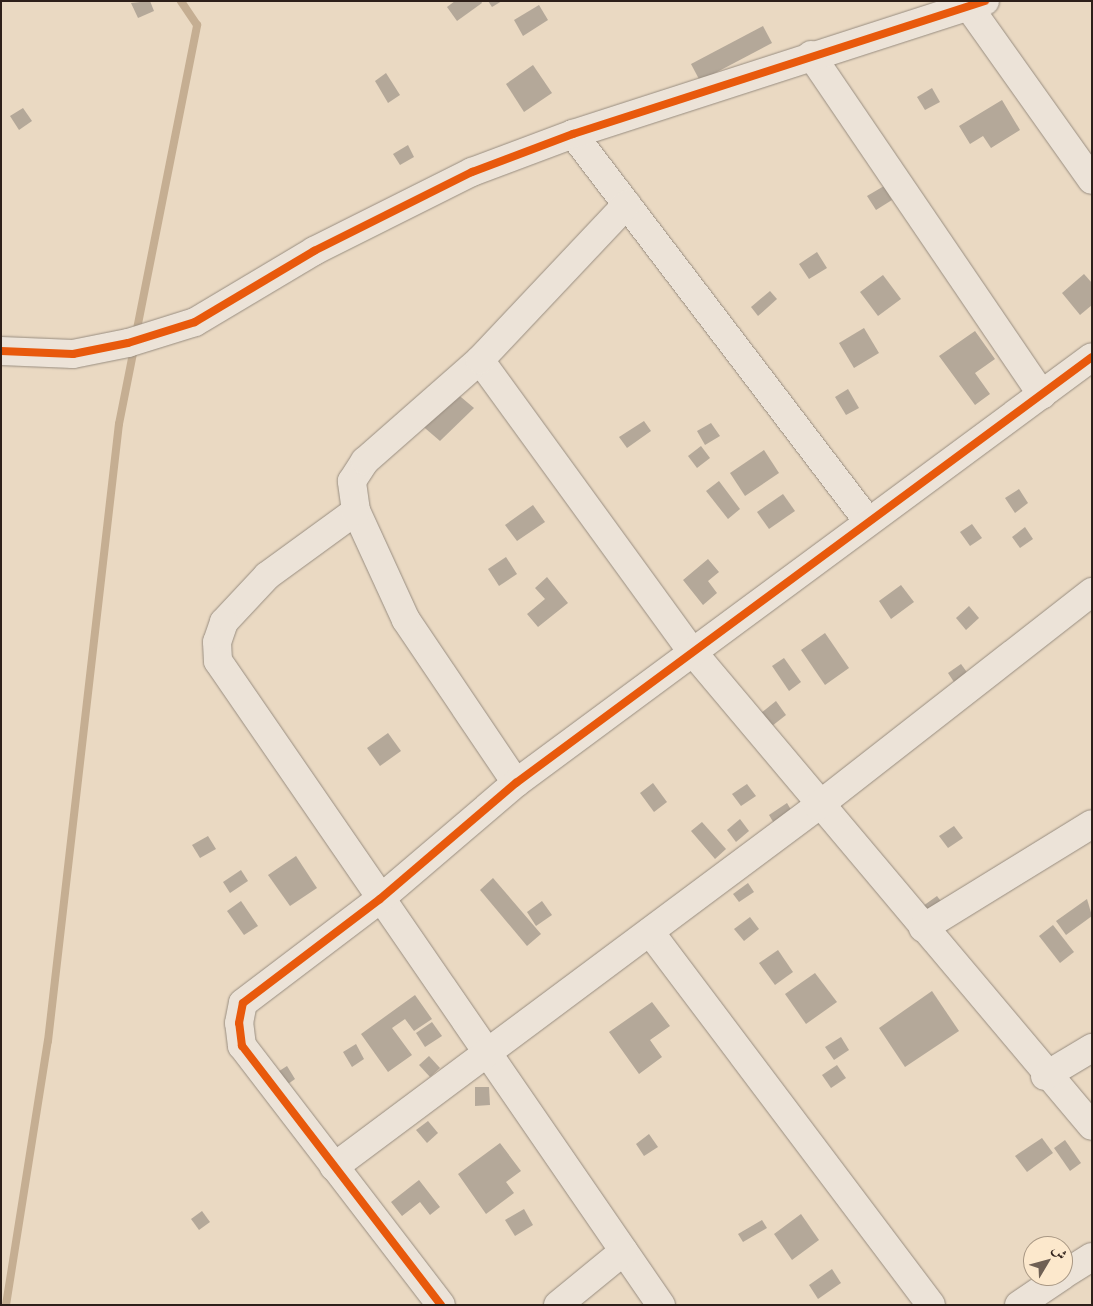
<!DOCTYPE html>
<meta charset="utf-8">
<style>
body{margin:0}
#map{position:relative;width:1093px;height:1306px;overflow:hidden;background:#ead9c2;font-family:"Old Standard TT",Amiri,serif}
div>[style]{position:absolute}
.stream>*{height:8px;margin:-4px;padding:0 4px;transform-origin:4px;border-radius:4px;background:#c5ae92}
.building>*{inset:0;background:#b4a899}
.roads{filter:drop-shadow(0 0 1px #988d80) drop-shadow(0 0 1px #988d80)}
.minor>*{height:28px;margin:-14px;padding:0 14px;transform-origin:14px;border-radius:14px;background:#ece3d8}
.cycleway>*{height:8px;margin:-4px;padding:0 4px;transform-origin:4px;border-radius:4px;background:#e8590c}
span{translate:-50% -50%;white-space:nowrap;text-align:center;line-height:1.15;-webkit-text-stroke:4.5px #fce8cc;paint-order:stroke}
.frame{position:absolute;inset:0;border:2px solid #2d1f19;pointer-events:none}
.north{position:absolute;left:1023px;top:1236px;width:50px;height:50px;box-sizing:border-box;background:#fce8cc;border:1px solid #a99884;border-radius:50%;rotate:53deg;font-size:14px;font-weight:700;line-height:20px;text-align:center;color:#2d1f19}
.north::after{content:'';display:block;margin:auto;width:18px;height:22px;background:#6f6054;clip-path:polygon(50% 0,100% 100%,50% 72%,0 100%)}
</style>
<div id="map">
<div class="stream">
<i style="left:136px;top:334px;width:315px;rotate:-78.8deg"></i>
<i style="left:197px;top:25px;width:29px;rotate:-124deg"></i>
<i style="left:6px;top:1305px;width:267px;rotate:-81deg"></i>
<i style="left:48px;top:1041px;width:621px;rotate:-83.44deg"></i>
<i style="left:119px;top:424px;width:77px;rotate:-78.8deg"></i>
</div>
<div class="building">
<i style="clip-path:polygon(150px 1px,154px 11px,138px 18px,131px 3px)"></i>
<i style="clip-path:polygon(455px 1px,481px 1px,482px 3px,457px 21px,447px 7px)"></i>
<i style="clip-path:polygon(488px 1px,502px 1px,492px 7px)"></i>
<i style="clip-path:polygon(539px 5px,548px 20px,523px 36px,514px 20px)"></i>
<i style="clip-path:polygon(763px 26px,772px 43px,700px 81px,691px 64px)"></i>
<i style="clip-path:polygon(533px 65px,552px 93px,524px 112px,506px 84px)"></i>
<i style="clip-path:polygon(386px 73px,400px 95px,388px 103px,375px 81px)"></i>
<i style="clip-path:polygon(932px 88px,940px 102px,925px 110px,917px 97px)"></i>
<i style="clip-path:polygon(1002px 100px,1020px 130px,991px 148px,983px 136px,970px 144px,959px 126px)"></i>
<i style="clip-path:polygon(23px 108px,32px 121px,19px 130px,10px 116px)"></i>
<i style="clip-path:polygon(408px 145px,414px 157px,400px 165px,393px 154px)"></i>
<i style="clip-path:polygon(884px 186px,892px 200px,876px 210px,867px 196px)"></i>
<i style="clip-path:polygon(817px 252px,827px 268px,809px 279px,799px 264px)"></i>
<i style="clip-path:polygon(1084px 274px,1092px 283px,1092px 305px,1080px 315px,1062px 293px)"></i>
<i style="clip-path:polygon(883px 275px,901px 299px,878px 316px,860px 292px)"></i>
<i style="clip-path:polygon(770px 291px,777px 299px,758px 316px,751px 307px)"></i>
<i style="clip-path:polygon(864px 328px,879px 353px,854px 368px,839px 343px)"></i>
<i style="clip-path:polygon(975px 331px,995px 359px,975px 373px,990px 394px,975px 405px,939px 356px)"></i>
<i style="clip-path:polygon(449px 387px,474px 408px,440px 441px,419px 423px)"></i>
<i style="clip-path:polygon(848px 389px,859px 408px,846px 415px,835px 397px)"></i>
<i style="clip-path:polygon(644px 421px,651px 431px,627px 448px,619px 437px)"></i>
<i style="clip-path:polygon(711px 423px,720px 436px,705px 445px,697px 431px)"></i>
<i style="clip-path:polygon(701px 446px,710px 458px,697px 468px,688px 456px)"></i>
<i style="clip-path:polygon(764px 450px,779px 473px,745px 496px,730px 473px)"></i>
<i style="clip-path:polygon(719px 481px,740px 509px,728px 519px,706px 491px)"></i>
<i style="clip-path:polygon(1019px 489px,1028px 503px,1015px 513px,1005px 498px)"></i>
<i style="clip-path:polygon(783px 494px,795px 511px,769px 529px,757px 512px)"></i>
<i style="clip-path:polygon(533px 505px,545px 522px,517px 541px,505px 525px)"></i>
<i style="clip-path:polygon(972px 524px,982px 538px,970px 546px,960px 532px)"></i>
<i style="clip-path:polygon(1025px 527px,1033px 539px,1020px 548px,1012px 537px)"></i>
<i style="clip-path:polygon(506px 557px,517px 574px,499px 586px,488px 569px)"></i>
<i style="clip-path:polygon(708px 559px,719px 572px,708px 581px,717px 593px,703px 605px,683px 580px)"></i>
<i style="clip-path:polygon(547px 577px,568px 603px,538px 627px,527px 614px,545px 599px,535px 588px)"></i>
<i style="clip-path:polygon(901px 585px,914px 602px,891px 619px,879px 601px)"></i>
<i style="clip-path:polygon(969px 606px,979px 618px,966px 630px,956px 618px)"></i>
<i style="clip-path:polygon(825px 633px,849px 668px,825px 685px,801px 650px)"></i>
<i style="clip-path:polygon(784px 658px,801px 682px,789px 691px,772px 666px)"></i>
<i style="clip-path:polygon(961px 664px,969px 675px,956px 685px,948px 673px)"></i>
<i style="clip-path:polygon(776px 701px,786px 715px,772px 726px,761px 713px)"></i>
<i style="clip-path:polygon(388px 733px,401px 751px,380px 766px,367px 748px)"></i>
<i style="clip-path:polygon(653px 783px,667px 802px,654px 812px,640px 793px)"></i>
<i style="clip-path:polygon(747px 784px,756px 796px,741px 806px,732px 794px)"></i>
<i style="clip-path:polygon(787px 803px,796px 818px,778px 830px,769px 815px)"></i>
<i style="clip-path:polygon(740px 819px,749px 831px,736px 842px,727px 830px)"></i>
<i style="clip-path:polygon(702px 822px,726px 849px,715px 859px,691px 831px)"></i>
<i style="clip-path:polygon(954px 826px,963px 838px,948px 848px,939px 836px)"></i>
<i style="clip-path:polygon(208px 836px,216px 849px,200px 858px,192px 845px)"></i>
<i style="clip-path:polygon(296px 856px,317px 888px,290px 906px,268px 875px)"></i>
<i style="clip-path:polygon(241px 870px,248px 881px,230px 893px,223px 882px)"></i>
<i style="clip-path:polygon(493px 878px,541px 934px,527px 946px,480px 890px)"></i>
<i style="clip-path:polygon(748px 883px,754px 892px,739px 902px,733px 894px)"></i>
<i style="clip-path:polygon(937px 896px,946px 908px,931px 918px,923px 906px)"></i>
<i style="clip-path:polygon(1087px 899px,1092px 916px,1066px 935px,1056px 921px)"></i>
<i style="clip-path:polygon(241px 901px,258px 926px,244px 935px,227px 911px)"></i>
<i style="clip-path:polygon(542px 901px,552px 915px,536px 926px,527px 912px)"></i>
<i style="clip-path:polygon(750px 917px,759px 929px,744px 941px,734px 929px)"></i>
<i style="clip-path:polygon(1053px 925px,1074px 952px,1060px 963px,1039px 936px)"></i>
<i style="clip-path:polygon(778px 950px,793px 972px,775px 985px,759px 963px)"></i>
<i style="clip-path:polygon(815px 973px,837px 1002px,806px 1024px,785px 994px)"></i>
<i style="clip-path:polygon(932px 991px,959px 1031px,905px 1067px,879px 1028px)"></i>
<i style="clip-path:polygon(415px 995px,432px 1019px,414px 1031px,405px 1019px,392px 1028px,412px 1055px,388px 1072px,361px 1034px)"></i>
<i style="clip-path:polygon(652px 1002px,670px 1026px,650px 1040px,662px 1057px,639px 1074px,609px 1032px)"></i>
<i style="clip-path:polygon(432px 1022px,442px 1036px,425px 1047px,416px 1033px)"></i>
<i style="clip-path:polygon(841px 1037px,849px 1050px,834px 1060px,825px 1047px)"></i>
<i style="clip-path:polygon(356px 1044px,364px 1059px,352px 1067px,343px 1052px)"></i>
<i style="clip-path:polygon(429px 1056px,440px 1068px,430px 1077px,419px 1065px)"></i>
<i style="clip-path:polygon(837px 1065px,846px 1078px,831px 1088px,822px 1075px)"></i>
<i style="clip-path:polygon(287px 1066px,295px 1079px,281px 1089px,273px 1075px)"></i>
<i style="clip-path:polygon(475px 1087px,489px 1087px,490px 1105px,475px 1106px)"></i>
<i style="clip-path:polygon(428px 1121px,438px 1133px,427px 1143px,416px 1130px)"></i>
<i style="clip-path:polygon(649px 1134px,658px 1147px,644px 1156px,636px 1144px)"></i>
<i style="clip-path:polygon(1042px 1138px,1053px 1153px,1027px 1172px,1015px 1156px)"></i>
<i style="clip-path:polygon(1065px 1140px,1081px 1163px,1070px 1171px,1054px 1148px)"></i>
<i style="clip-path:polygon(500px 1143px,521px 1171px,506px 1182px,514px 1193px,486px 1214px,458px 1174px)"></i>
<i style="clip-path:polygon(419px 1180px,440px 1207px,430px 1215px,420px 1202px,402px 1216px,391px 1202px)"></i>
<i style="clip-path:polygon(524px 1209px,533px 1225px,515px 1236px,505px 1220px)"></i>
<i style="clip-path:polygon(202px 1211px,210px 1222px,199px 1230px,191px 1219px)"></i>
<i style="clip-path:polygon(801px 1214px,819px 1240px,792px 1260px,774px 1234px)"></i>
<i style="clip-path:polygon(762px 1220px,767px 1228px,743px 1242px,738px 1234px)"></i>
<i style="clip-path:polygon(832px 1269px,841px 1283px,818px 1299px,809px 1285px)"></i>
</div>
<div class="roads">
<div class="minor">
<i style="left:969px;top:7px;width:212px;rotate:54.6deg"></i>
<i style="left:811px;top:55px;width:411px;rotate:55.8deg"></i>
<i style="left:573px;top:134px;width:485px;rotate:52.7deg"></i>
<i style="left:1px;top:351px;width:72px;rotate:2.4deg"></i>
<i style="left:73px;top:354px;width:56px;rotate:-11.3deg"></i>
<i style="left:128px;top:343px;width:70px;rotate:-17.4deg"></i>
<i style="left:195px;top:322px;width:139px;rotate:-30.8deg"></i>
<i style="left:314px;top:251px;width:177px;rotate:-26.6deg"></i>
<i style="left:472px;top:172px;width:108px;rotate:-20.6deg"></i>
<i style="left:573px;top:134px;width:433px;rotate:-17.9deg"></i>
<i style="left:480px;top:360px;width:359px;rotate:54deg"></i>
<i style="left:691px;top:650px;width:622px;rotate:49.89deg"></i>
<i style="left:356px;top:511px;width:110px;rotate:143.9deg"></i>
<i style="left:267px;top:576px;width:63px;rotate:133.1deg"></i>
<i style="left:224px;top:622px;width:21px;rotate:109deg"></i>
<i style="left:217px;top:642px;width:19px;rotate:87deg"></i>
<i style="left:218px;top:661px;width:782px;rotate:55.48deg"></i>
<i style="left:516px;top:783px;width:197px;rotate:-124deg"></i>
<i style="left:406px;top:620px;width:120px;rotate:-114.6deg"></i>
<i style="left:356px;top:511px;width:30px;rotate:-98deg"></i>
<i style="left:352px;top:481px;width:24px;rotate:-57deg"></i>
<i style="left:365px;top:461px;width:153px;rotate:-41.3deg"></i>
<i style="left:480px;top:360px;width:214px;rotate:-46.7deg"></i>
<i style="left:923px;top:928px;width:198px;rotate:-31.6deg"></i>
<i style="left:650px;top:932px;width:467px;rotate:53deg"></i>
<i style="left:1045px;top:1076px;width:55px;rotate:-30.8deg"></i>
<i style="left:334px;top:1167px;width:604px;rotate:-36.72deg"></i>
<i style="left:818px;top:806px;width:348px;rotate:-38deg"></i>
<i style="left:1063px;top:1275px;width:34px;rotate:-32deg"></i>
<i style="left:441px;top:1305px;width:327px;rotate:-127.5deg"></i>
<i style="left:242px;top:1046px;width:23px;rotate:-97deg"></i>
<i style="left:239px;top:1023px;width:20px;rotate:-79deg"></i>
<i style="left:243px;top:1003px;width:172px;rotate:-37.2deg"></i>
<i style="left:380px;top:899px;width:179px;rotate:-40.5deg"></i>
<i style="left:516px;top:783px;width:716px;rotate:-36.49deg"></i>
<i style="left:558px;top:1305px;width:85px;rotate:-39.3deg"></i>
<i style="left:1019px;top:1305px;width:52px;rotate:-34deg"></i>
</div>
</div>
<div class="cycleway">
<i style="left:1px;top:351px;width:72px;rotate:2.4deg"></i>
<i style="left:73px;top:354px;width:56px;rotate:-11.3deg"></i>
<i style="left:128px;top:343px;width:70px;rotate:-17.4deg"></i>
<i style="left:195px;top:322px;width:139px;rotate:-30.8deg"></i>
<i style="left:314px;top:251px;width:177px;rotate:-26.6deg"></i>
<i style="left:472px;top:172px;width:108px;rotate:-20.6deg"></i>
<i style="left:573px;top:134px;width:433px;rotate:-17.9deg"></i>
<i style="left:441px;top:1305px;width:327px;rotate:-127.5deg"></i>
<i style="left:242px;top:1046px;width:23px;rotate:-97deg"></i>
<i style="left:239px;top:1023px;width:20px;rotate:-79deg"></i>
<i style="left:243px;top:1003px;width:172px;rotate:-37.2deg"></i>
<i style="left:380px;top:899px;width:179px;rotate:-40.5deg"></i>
<i style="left:516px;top:783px;width:716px;rotate:-36.49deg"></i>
</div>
<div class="frame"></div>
<div class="north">ش</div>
</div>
